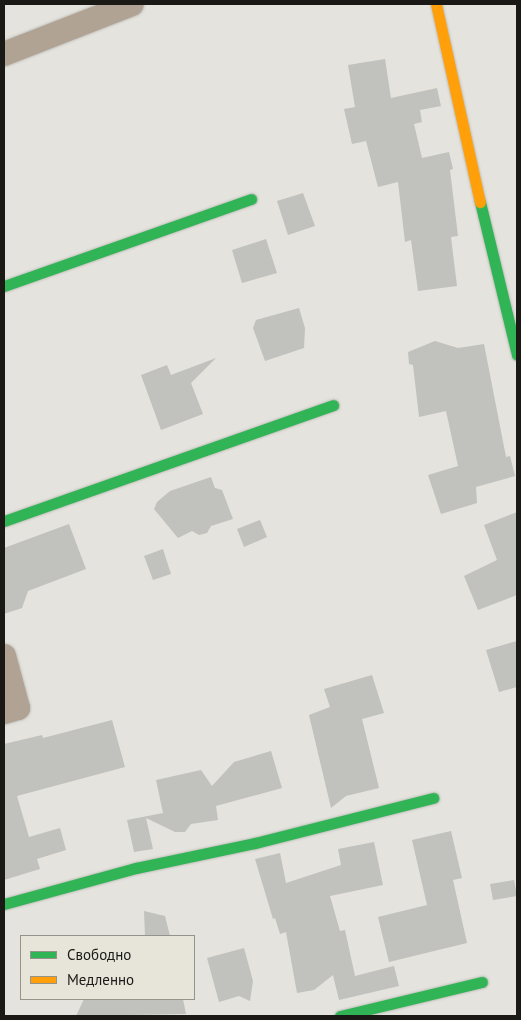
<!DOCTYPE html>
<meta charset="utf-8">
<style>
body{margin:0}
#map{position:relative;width:521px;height:1020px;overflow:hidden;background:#e4e3dd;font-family:"PT Sans",sans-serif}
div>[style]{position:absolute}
.building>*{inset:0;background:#c1c1bd}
.roads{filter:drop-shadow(0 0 1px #bfbeba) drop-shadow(0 0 1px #bfbeba)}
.street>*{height:24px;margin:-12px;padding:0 12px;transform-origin:12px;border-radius:12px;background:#b1a394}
.fast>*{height:11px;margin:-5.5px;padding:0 5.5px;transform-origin:5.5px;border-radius:5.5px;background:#30b455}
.slow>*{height:11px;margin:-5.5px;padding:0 5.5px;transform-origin:5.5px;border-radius:5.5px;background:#ff9f0a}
span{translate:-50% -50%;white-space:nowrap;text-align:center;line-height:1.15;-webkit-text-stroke:5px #e7e5da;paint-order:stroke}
.frame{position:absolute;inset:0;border:5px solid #1a1916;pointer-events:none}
.legend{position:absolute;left:20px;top:935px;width:175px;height:65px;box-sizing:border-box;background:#e7e5da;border:1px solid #95938c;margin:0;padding:6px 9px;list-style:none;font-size:15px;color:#1a1916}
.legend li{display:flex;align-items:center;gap:10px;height:25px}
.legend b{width:25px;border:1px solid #95938c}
</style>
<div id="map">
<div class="building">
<i style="clip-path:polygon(385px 59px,391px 98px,437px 88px,441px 106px,420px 110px,422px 122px,414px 124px,422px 158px,449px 152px,453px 169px,450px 170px,458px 236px,451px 237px,457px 286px,418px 291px,411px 240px,405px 242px,398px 182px,378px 187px,366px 141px,352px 144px,344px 109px,355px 107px,348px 65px)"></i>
<i style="clip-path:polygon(303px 193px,315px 226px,288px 235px,277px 201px)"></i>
<i style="clip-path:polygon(266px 239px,277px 273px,242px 283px,232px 250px)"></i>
<i style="clip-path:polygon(299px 308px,305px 328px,304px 348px,265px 361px,253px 328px,256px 320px)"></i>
<i style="clip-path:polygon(435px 341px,458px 348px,484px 344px,506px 457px,510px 456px,515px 476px,476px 487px,477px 503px,441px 514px,428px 475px,458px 466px,446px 411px,419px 417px,413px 365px,409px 364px,408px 352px)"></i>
<i style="clip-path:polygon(216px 358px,191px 383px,203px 414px,161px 430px,141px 375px,167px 365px,171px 375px)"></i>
<i style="clip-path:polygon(211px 477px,215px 488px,222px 490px,233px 519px,211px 526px,207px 533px,199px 535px,192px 531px,178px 538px,154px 509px,157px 502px,170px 491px)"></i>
<i style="clip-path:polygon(517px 512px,517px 595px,478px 610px,464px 576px,497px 560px,484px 525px)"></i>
<i style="clip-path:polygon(260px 520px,267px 537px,244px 547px,237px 529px)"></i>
<i style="clip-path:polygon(69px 524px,86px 569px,28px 591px,22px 608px,4px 614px,4px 548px)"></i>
<i style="clip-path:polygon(163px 549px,171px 574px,153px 580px,144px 556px)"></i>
<i style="clip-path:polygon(517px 641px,517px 687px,499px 692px,486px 650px)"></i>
<i style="clip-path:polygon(372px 675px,384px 713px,362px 719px,379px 788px,346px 796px,331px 808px,309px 715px,330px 707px,324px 689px)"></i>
<i style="clip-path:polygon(112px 720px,125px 767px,17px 796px,29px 837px,60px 828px,66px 850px,37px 859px,40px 869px,4px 880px,4px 744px,42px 735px,43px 738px)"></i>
<i style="clip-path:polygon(271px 751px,282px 788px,216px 806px,218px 820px,191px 824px,185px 832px,175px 832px,146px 818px,153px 849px,134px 852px,127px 820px,163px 813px,156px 780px,201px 770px,212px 786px,234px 762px)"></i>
<i style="clip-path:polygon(451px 831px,462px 878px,453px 880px,467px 943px,389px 962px,378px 917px,427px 905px,412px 840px)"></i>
<i style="clip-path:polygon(374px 842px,383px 885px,330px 896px,340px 931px,345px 930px,355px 976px,394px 966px,399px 986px,339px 1000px,333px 975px,314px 990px,297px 993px,286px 932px,280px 934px,275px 918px,273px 919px,255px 859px,280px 853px,286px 883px,341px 865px,338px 849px)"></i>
<i style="clip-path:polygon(514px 880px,517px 896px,493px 900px,490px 884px)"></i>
<i style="clip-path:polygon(144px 911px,165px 916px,170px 936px,145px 936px)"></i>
<i style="clip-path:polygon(244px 948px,253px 981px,250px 1001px,239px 996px,219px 1002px,207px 958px)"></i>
<i style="clip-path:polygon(84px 999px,183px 999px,186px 1014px,76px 1016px)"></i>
</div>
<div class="roads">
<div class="street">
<i style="left:4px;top:54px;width:137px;rotate:-21.3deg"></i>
<i style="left:4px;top:656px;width:54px;rotate:74.9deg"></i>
<i style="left:18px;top:708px;width:15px;rotate:164deg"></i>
</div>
<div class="fast">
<i style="left:480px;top:202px;width:157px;rotate:76.4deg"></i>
<i style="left:4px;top:286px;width:262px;rotate:-19.4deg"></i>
<i style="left:4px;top:521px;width:349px;rotate:-19.4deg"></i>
<i style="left:4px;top:904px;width:137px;rotate:-15.3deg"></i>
<i style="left:136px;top:868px;width:122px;rotate:-11.9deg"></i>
<i style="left:255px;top:843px;width:184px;rotate:-14.2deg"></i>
<i style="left:340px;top:1016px;width:146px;rotate:-13.5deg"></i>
</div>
<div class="slow">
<i style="left:436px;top:4px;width:203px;rotate:77.5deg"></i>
</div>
</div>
<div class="frame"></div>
<ul class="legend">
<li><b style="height:6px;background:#30b455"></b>Свободно</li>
<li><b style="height:6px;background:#ff9f0a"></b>Медленно</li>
</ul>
</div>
